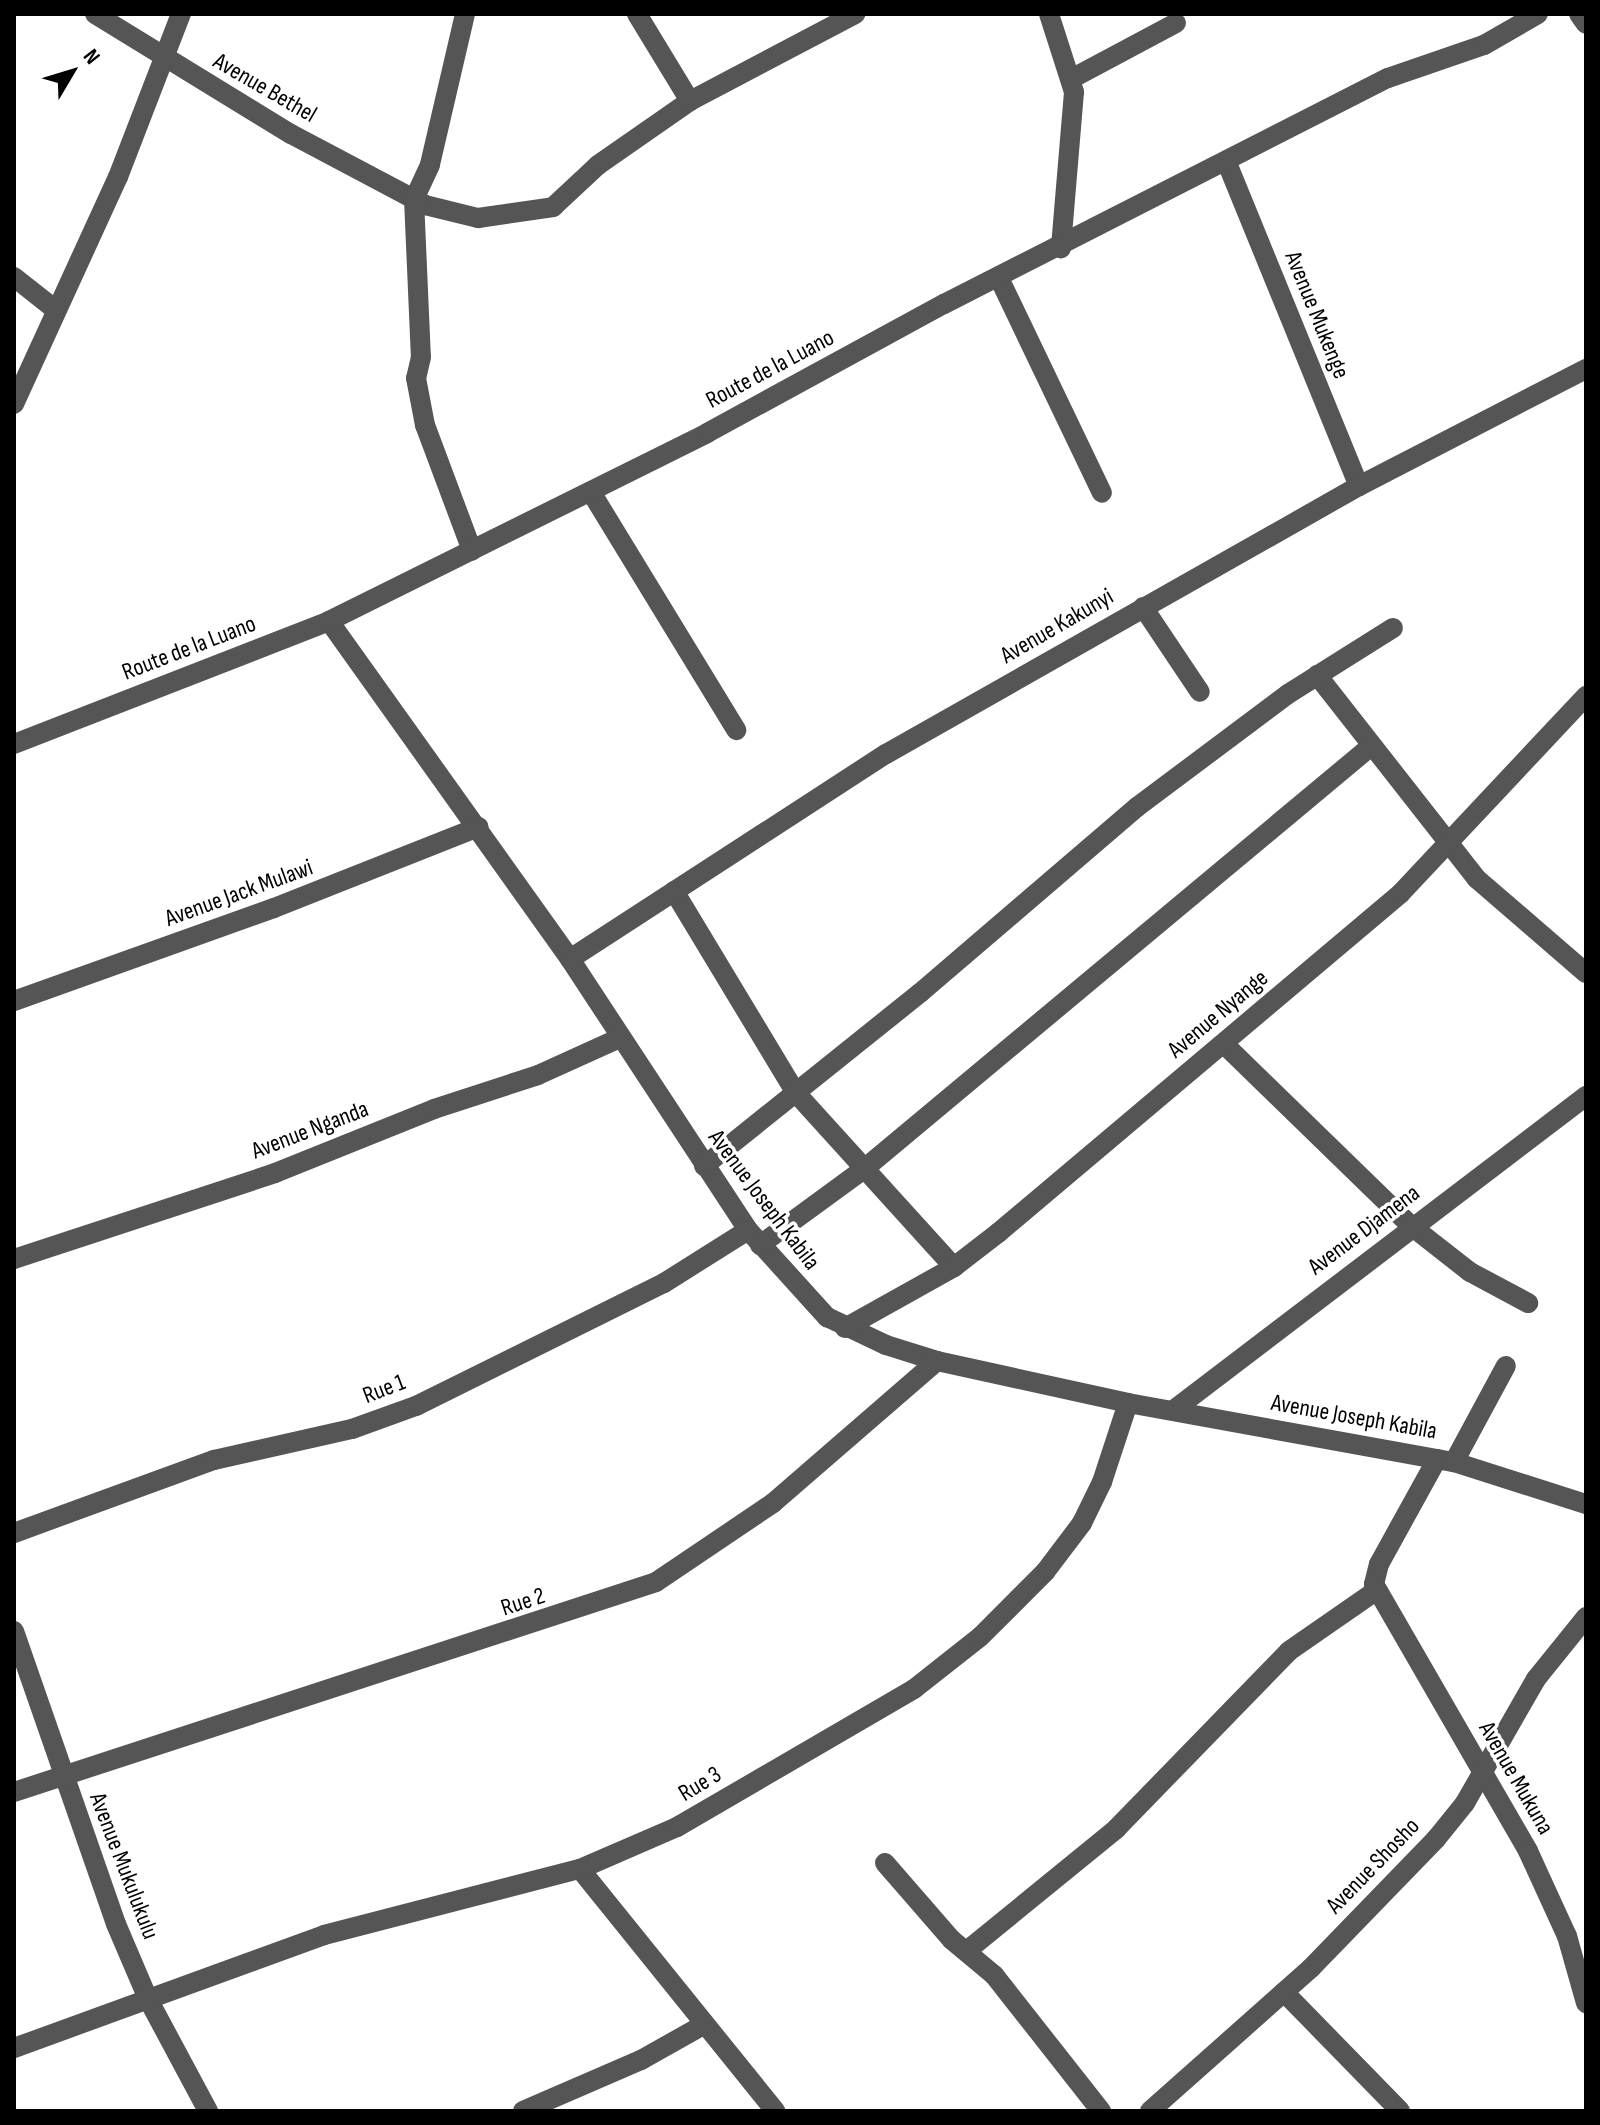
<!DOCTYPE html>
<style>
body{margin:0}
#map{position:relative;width:1600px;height:2125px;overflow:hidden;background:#fff;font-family:"Sofia Sans Condensed",sans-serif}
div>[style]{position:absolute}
.minor>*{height:20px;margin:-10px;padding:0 10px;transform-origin:10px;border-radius:10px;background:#555}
span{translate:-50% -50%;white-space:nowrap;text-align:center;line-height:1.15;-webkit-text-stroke:7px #fff;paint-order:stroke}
.street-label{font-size:24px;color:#000}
.frame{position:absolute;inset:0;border:16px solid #000;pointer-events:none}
.north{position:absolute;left:32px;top:32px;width:80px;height:80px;-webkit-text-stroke:6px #fff;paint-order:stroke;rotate:52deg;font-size:22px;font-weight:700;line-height:32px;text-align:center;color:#000}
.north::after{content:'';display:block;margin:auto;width:28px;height:36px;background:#000;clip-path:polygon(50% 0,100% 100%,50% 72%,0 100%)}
</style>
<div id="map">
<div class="minor">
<i style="left:95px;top:14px;width:230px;rotate:31.5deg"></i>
<i style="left:291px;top:134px;width:152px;rotate:27.9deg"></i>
<i style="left:425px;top:205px;width:55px;rotate:13.8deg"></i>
<i style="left:478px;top:218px;width:76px;rotate:-8.3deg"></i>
<i style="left:553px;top:207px;width:62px;rotate:-43deg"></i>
<i style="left:598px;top:165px;width:112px;rotate:-34.8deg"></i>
<i style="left:690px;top:101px;width:187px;rotate:-27.8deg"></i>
<i style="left:465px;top:14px;width:155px;rotate:103.1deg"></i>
<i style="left:430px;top:165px;width:38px;rotate:115deg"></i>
<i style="left:414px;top:199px;width:158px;rotate:87.5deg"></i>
<i style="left:421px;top:357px;width:22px;rotate:103deg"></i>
<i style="left:416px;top:378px;width:48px;rotate:79.2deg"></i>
<i style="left:425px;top:425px;width:134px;rotate:69.5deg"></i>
<i style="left:637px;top:14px;width:102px;rotate:58.7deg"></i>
<i style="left:1049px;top:14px;width:82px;rotate:72.2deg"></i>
<i style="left:1074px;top:92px;width:157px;rotate:94.8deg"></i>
<i style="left:1579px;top:14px;width:12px;rotate:55deg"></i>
<i style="left:1071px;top:79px;width:119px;rotate:-28.1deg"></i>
<i style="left:1227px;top:163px;width:349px;rotate:67.8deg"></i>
<i style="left:14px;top:277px;width:53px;rotate:38.2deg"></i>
<i style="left:999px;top:278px;width:238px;rotate:64.4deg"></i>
<i style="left:14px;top:404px;width:250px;rotate:-65.4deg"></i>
<i style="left:118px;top:177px;width:175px;rotate:-68.9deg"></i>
<i style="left:591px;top:492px;width:279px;rotate:58.6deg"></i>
<i style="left:1143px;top:607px;width:102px;rotate:56.2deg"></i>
<i style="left:329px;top:621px;width:415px;rotate:54.5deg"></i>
<i style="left:570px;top:959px;width:324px;rotate:56.7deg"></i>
<i style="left:748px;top:1230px;width:118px;rotate:47.8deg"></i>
<i style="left:827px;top:1317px;width:65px;rotate:25.4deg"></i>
<i style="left:886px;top:1345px;width:53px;rotate:17.4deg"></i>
<i style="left:937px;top:1361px;width:196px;rotate:12.4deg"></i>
<i style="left:1128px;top:1403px;width:331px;rotate:10.3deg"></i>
<i style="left:1454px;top:1462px;width:139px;rotate:17.7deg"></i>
<i style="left:1317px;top:675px;width:259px;rotate:51.9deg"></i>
<i style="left:1477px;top:879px;width:144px;rotate:40.8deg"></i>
<i style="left:14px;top:744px;width:338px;rotate:-21.3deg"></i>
<i style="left:329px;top:621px;width:422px;rotate:-26.4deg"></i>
<i style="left:707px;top:433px;width:270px;rotate:-28.6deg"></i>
<i style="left:944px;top:304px;width:498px;rotate:-27deg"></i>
<i style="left:1388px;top:78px;width:102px;rotate:-19deg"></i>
<i style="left:1484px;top:45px;width:62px;rotate:-29.9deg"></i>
<i style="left:674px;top:891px;width:236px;rotate:58.9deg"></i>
<i style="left:796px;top:1093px;width:235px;rotate:47.8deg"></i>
<i style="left:570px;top:959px;width:377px;rotate:-33deg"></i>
<i style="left:886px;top:754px;width:544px;rotate:-29.54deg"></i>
<i style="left:1359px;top:486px;width:255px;rotate:-27.3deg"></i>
<i style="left:14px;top:1001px;width:276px;rotate:-19.7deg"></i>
<i style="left:274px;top:908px;width:220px;rotate:-21.6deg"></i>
<i style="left:1224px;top:1044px;width:260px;rotate:44.2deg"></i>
<i style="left:1410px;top:1225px;width:76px;rotate:38.1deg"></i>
<i style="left:1470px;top:1272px;width:66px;rotate:28.1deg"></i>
<i style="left:704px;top:1166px;width:277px;rotate:-38.7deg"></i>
<i style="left:920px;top:993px;width:286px;rotate:-40.6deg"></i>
<i style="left:1137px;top:807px;width:189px;rotate:-36.8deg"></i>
<i style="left:1288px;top:694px;width:124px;rotate:-32.2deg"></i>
<i style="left:760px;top:1245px;width:129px;rotate:-36.2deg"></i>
<i style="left:864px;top:1169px;width:659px;rotate:-39.83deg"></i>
<i style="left:14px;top:1259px;width:275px;rotate:-18.2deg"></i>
<i style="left:275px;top:1173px;width:171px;rotate:-21.9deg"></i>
<i style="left:434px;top:1109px;width:109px;rotate:-18.1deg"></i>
<i style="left:538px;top:1075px;width:90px;rotate:-24.3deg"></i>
<i style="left:845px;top:1328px;width:125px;rotate:-29.2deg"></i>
<i style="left:954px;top:1267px;width:56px;rotate:-37.7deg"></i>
<i style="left:998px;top:1233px;width:526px;rotate:-40.14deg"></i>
<i style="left:1400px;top:894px;width:272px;rotate:-46.8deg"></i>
<i style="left:1175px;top:1409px;width:517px;rotate:-37.29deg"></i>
<i style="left:1437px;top:1459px;width:120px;rotate:118.9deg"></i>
<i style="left:1379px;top:1564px;width:21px;rotate:104deg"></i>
<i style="left:1374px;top:1584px;width:308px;rotate:60deg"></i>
<i style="left:1528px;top:1851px;width:94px;rotate:65.4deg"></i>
<i style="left:1567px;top:1936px;width:70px;rotate:74.2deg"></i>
<i style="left:1454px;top:1462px;width:109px;rotate:-61.6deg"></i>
<i style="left:14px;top:1533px;width:213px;rotate:-20.1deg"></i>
<i style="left:214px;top:1460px;width:141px;rotate:-12.7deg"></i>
<i style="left:352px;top:1429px;width:68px;rotate:-19.8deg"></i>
<i style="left:416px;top:1406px;width:277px;rotate:-26.4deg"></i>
<i style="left:664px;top:1283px;width:99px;rotate:-32.2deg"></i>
<i style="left:14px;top:1631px;width:310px;rotate:70.8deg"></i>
<i style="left:116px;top:1924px;width:82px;rotate:66.9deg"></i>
<i style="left:148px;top:1999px;width:127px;rotate:61.8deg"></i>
<i style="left:14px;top:1792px;width:675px;rotate:-18.11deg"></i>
<i style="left:656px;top:1582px;width:141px;rotate:-34deg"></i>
<i style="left:773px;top:1503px;width:217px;rotate:-40.9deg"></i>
<i style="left:885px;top:1863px;width:102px;rotate:49deg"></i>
<i style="left:952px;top:1940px;width:55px;rotate:39.8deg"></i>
<i style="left:994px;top:1975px;width:173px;rotate:51.8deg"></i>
<i style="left:580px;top:1869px;width:311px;rotate:51.1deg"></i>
<i style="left:969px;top:1949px;width:190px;rotate:-39.2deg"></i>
<i style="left:1116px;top:1829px;width:248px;rotate:-45.8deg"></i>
<i style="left:1289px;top:1651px;width:107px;rotate:-34.7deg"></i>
<i style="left:1284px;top:1992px;width:166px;rotate:45.7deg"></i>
<i style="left:14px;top:2048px;width:330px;rotate:-20deg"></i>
<i style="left:324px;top:1935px;width:264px;rotate:-14.5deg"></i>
<i style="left:580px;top:1869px;width:106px;rotate:-23.4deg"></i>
<i style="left:677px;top:1827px;width:274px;rotate:-30.2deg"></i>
<i style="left:914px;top:1689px;width:85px;rotate:-38.3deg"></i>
<i style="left:981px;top:1636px;width:91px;rotate:-45deg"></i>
<i style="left:1045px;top:1572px;width:61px;rotate:-52.9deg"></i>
<i style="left:1082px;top:1523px;width:46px;rotate:-64deg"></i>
<i style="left:1102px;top:1482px;width:83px;rotate:-71.8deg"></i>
<i style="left:523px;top:2111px;width:129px;rotate:-23.4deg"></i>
<i style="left:641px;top:2060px;width:73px;rotate:-29.4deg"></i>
<i style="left:1150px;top:2111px;width:215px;rotate:-41.6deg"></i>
<i style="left:1311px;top:1968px;width:180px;rotate:-45.9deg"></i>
<i style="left:1436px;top:1839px;width:46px;rotate:-51.1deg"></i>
<i style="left:1465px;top:1803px;width:143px;rotate:-60.2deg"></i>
<i style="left:1536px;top:1679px;width:80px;rotate:-51.1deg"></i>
</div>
<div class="street-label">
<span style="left:265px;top:88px;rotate:30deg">Avenue Bethel</span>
<span style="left:1317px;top:315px;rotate:68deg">Avenue Mukenge</span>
<span style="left:770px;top:369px;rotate:-28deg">Route de la Luano</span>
<span style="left:1057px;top:626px;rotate:-30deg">Avenue Kakunyi</span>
<span style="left:189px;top:648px;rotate:-21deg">Route de la Luano</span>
<span style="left:239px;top:893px;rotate:-20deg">Avenue Jack Mulawi</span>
<span style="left:1218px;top:1014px;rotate:-40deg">Avenue Nyange</span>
<span style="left:310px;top:1130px;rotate:-21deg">Avenue Nganda</span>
<span style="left:764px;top:1200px;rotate:53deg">Avenue Joseph Kabila</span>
<span style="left:1364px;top:1230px;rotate:-37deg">Avenue Djamena</span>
<span style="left:384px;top:1389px;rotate:-21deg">Rue 1</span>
<span style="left:1354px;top:1417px;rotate:10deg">Avenue Joseph Kabila</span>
<span style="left:523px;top:1602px;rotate:-18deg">Rue 2</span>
<span style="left:1516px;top:1778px;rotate:60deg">Avenue Mukuna</span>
<span style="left:700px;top:1784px;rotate:-31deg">Rue 3</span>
<span style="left:124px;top:1866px;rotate:69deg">Avenue Mukulukulu</span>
<span style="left:1373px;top:1866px;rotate:-46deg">Avenue Shosho</span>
</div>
<div class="frame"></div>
<div class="north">N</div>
</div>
